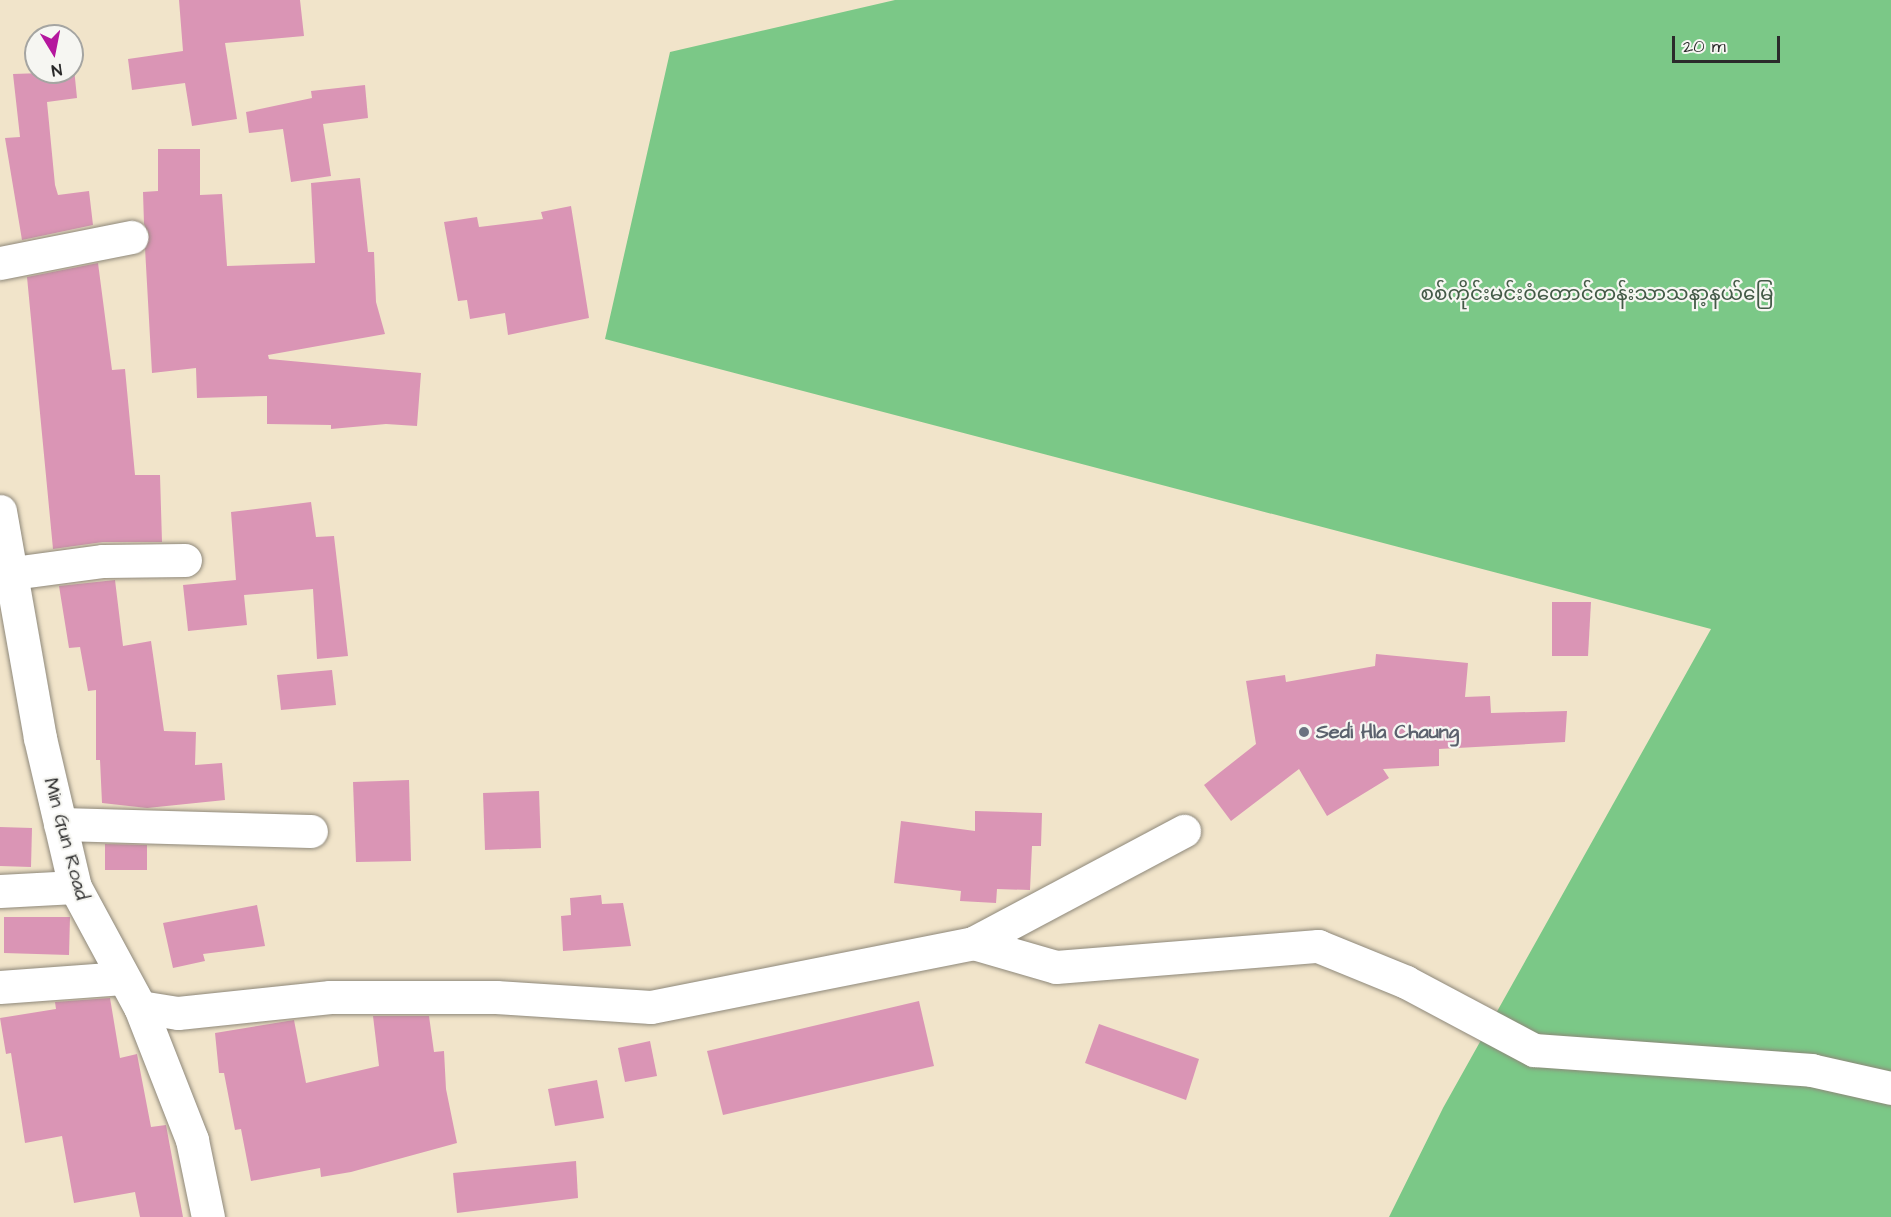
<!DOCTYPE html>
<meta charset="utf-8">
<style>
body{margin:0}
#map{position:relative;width:1891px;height:1217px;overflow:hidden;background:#f1e4ca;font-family:"Architects Daughter","Noto Sans Myanmar",sans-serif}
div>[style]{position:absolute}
.green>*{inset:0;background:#7bc887}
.building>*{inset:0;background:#da95b5}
.roads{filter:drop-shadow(0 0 2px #8e887a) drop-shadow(0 0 2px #8e887a)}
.minor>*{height:33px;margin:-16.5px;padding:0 16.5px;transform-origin:16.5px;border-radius:16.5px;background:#fff}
.dots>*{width:16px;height:16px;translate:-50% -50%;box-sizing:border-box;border:3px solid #f6f6f2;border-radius:50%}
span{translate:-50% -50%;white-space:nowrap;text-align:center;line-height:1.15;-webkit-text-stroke:4.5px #f6f6f2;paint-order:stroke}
.park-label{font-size:20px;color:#435a47}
.worship-label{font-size:20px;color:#5b616d;font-weight:700}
.left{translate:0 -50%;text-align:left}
.street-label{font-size:20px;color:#2b2b2b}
.north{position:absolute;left:24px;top:24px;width:60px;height:60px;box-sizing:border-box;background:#f6f6f2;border:2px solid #a5a5a2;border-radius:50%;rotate:170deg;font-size:16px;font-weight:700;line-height:24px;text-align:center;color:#2b2b2b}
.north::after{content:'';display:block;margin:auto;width:21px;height:27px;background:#b5179e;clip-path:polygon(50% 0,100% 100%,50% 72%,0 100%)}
.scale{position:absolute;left:1672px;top:36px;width:108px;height:27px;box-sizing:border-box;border:3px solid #2b2b2b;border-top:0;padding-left:8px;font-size:18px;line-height:21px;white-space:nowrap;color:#2b2b2b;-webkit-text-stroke:4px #f6f6f2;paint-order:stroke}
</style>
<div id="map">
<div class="green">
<i style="clip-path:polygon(895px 0,1891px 0,1891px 1217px,1389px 1217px,1443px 1108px,1711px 629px,605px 339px,670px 52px)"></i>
</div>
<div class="building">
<i style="clip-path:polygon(179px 0,300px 0,304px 36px,225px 43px,237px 119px,192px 126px,185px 83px,132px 90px,128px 59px,183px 51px)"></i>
<i style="clip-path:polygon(74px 68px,77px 98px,47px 102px,55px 185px,58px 195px,89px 191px,93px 225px,22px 240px,5px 138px,20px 137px,13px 74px,72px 72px)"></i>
<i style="clip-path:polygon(365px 85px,368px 118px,323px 124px,331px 176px,291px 182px,283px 129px,249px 133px,246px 112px,312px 98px,311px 91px)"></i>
<i style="clip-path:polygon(158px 149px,200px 149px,200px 195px,222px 194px,227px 266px,315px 263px,311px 183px,360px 178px,368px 252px,374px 252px,376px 302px,385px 334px,268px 355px,269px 359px,421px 373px,417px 426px,386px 424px,331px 429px,331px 425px,267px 424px,267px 396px,197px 398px,196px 368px,152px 373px,145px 248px,149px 234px,144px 224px,143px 192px,158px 191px)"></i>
<i style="clip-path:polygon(571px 206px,589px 318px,508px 335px,505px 313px,470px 319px,467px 300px,458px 301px,444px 222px,477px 217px,479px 227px,543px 219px,541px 212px)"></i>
<i style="clip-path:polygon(98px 263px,112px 370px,125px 369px,135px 475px,160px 475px,162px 542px,103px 542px,53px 549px,27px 277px)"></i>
<i style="clip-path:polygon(311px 502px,316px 537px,334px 536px,348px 656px,317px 659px,313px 589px,244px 595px,247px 625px,188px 631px,183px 585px,236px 580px,231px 512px)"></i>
<i style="clip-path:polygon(115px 580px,123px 646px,151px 641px,164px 731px,196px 732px,195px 765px,222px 763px,225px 800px,147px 808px,102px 803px,100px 760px,96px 760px,96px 690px,88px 691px,80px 647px,69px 648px,59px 586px)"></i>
<i style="clip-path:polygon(1552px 602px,1591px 602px,1588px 656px,1552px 656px)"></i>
<i style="clip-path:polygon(1376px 654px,1468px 663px,1465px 697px,1490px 696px,1491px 713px,1567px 711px,1565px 742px,1439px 749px,1439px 766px,1383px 769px,1389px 778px,1327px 816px,1299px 769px,1231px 821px,1204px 785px,1256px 744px,1246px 681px,1285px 675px,1286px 682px,1375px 666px)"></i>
<i style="clip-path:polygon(332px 670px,336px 705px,281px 710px,277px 675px)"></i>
<i style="clip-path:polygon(409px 780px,411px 861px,356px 862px,353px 782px)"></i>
<i style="clip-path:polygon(539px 791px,541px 848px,485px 850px,483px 793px)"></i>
<i style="clip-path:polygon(975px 811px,1042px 813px,1041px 846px,1032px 846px,1030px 890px,997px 889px,996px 903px,960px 901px,961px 891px,894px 883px,901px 821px,975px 831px)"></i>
<i style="clip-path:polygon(0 827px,32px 828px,31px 867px,0 866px)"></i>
<i style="clip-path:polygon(105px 844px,147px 845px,147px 870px,105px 870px)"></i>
<i style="clip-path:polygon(601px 895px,602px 904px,623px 903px,631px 946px,563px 951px,561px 916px,571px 915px,570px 898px)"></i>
<i style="clip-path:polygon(257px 905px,265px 946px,203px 954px,205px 961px,173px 968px,163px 923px)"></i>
<i style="clip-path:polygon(4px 917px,70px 917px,69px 955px,4px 953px)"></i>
<i style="clip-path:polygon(110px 998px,120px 1058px,137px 1054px,151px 1127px,166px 1125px,183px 1217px,140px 1217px,135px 1192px,74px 1203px,62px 1136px,25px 1143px,11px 1053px,6px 1054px,0 1018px,56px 1009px,55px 1002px)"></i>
<i style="clip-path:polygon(919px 1001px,934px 1066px,723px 1115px,707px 1051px)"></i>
<i style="clip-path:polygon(373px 1016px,429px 1016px,434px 1052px,444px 1051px,446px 1089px,457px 1143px,351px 1172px,321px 1177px,320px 1168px,251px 1181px,241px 1129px,235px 1130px,224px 1073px,219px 1073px,215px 1033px,294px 1020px,306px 1083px,379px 1066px)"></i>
<i style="clip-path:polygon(1099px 1024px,1199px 1059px,1186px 1100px,1085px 1063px)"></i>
<i style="clip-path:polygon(650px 1041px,657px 1076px,625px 1082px,618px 1048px)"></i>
<i style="clip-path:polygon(597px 1080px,604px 1118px,555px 1126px,548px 1089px)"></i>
<i style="clip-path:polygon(576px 1161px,578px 1198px,457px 1213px,453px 1173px)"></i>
</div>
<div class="roads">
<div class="minor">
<i style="left:0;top:263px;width:134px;rotate:-11.2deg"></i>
<i style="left:0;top:511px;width:230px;rotate:80deg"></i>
<i style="left:40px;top:738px;width:153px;rotate:76.8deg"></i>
<i style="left:75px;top:887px;width:136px;rotate:61.6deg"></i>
<i style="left:140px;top:1007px;width:143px;rotate:68.6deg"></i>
<i style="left:192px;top:1140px;width:79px;rotate:78.3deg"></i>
<i style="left:13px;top:573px;width:91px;rotate:-7.6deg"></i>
<i style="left:103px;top:561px;width:82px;rotate:-0.7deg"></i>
<i style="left:60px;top:824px;width:251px;rotate:1.6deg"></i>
<i style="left:0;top:891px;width:75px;rotate:-3.1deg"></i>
<i style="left:973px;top:943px;width:239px;rotate:-28deg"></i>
<i style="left:0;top:987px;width:123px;rotate:-4.2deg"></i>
<i style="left:140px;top:1007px;width:38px;rotate:9deg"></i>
<i style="left:178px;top:1013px;width:153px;rotate:-6deg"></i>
<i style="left:330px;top:997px;width:166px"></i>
<i style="left:496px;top:997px;width:155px;rotate:3.7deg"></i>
<i style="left:651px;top:1007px;width:328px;rotate:-11.2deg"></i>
<i style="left:973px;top:943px;width:86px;rotate:16.1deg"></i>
<i style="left:1056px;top:967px;width:263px;rotate:-4.6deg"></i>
<i style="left:1318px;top:946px;width:95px;rotate:22.2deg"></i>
<i style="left:1406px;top:982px;width:145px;rotate:28deg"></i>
<i style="left:1534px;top:1050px;width:278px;rotate:4.1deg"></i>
<i style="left:1811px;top:1070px;width:82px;rotate:12.7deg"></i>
</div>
</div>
<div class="dots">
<i style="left:1304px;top:732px;background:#6b7280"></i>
</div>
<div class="park-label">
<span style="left:1597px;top:294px">စစ်ကိုင်းမင်းဝံတောင်တန်းသာသနာ့နယ်မြေ</span>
</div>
<div class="worship-label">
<span class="left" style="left:1316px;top:732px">Sedi Hla Chaung</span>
</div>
<div class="street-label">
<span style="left:66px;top:839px;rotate:75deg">Min Gun Road</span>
</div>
<div class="north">N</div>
<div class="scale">20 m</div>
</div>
